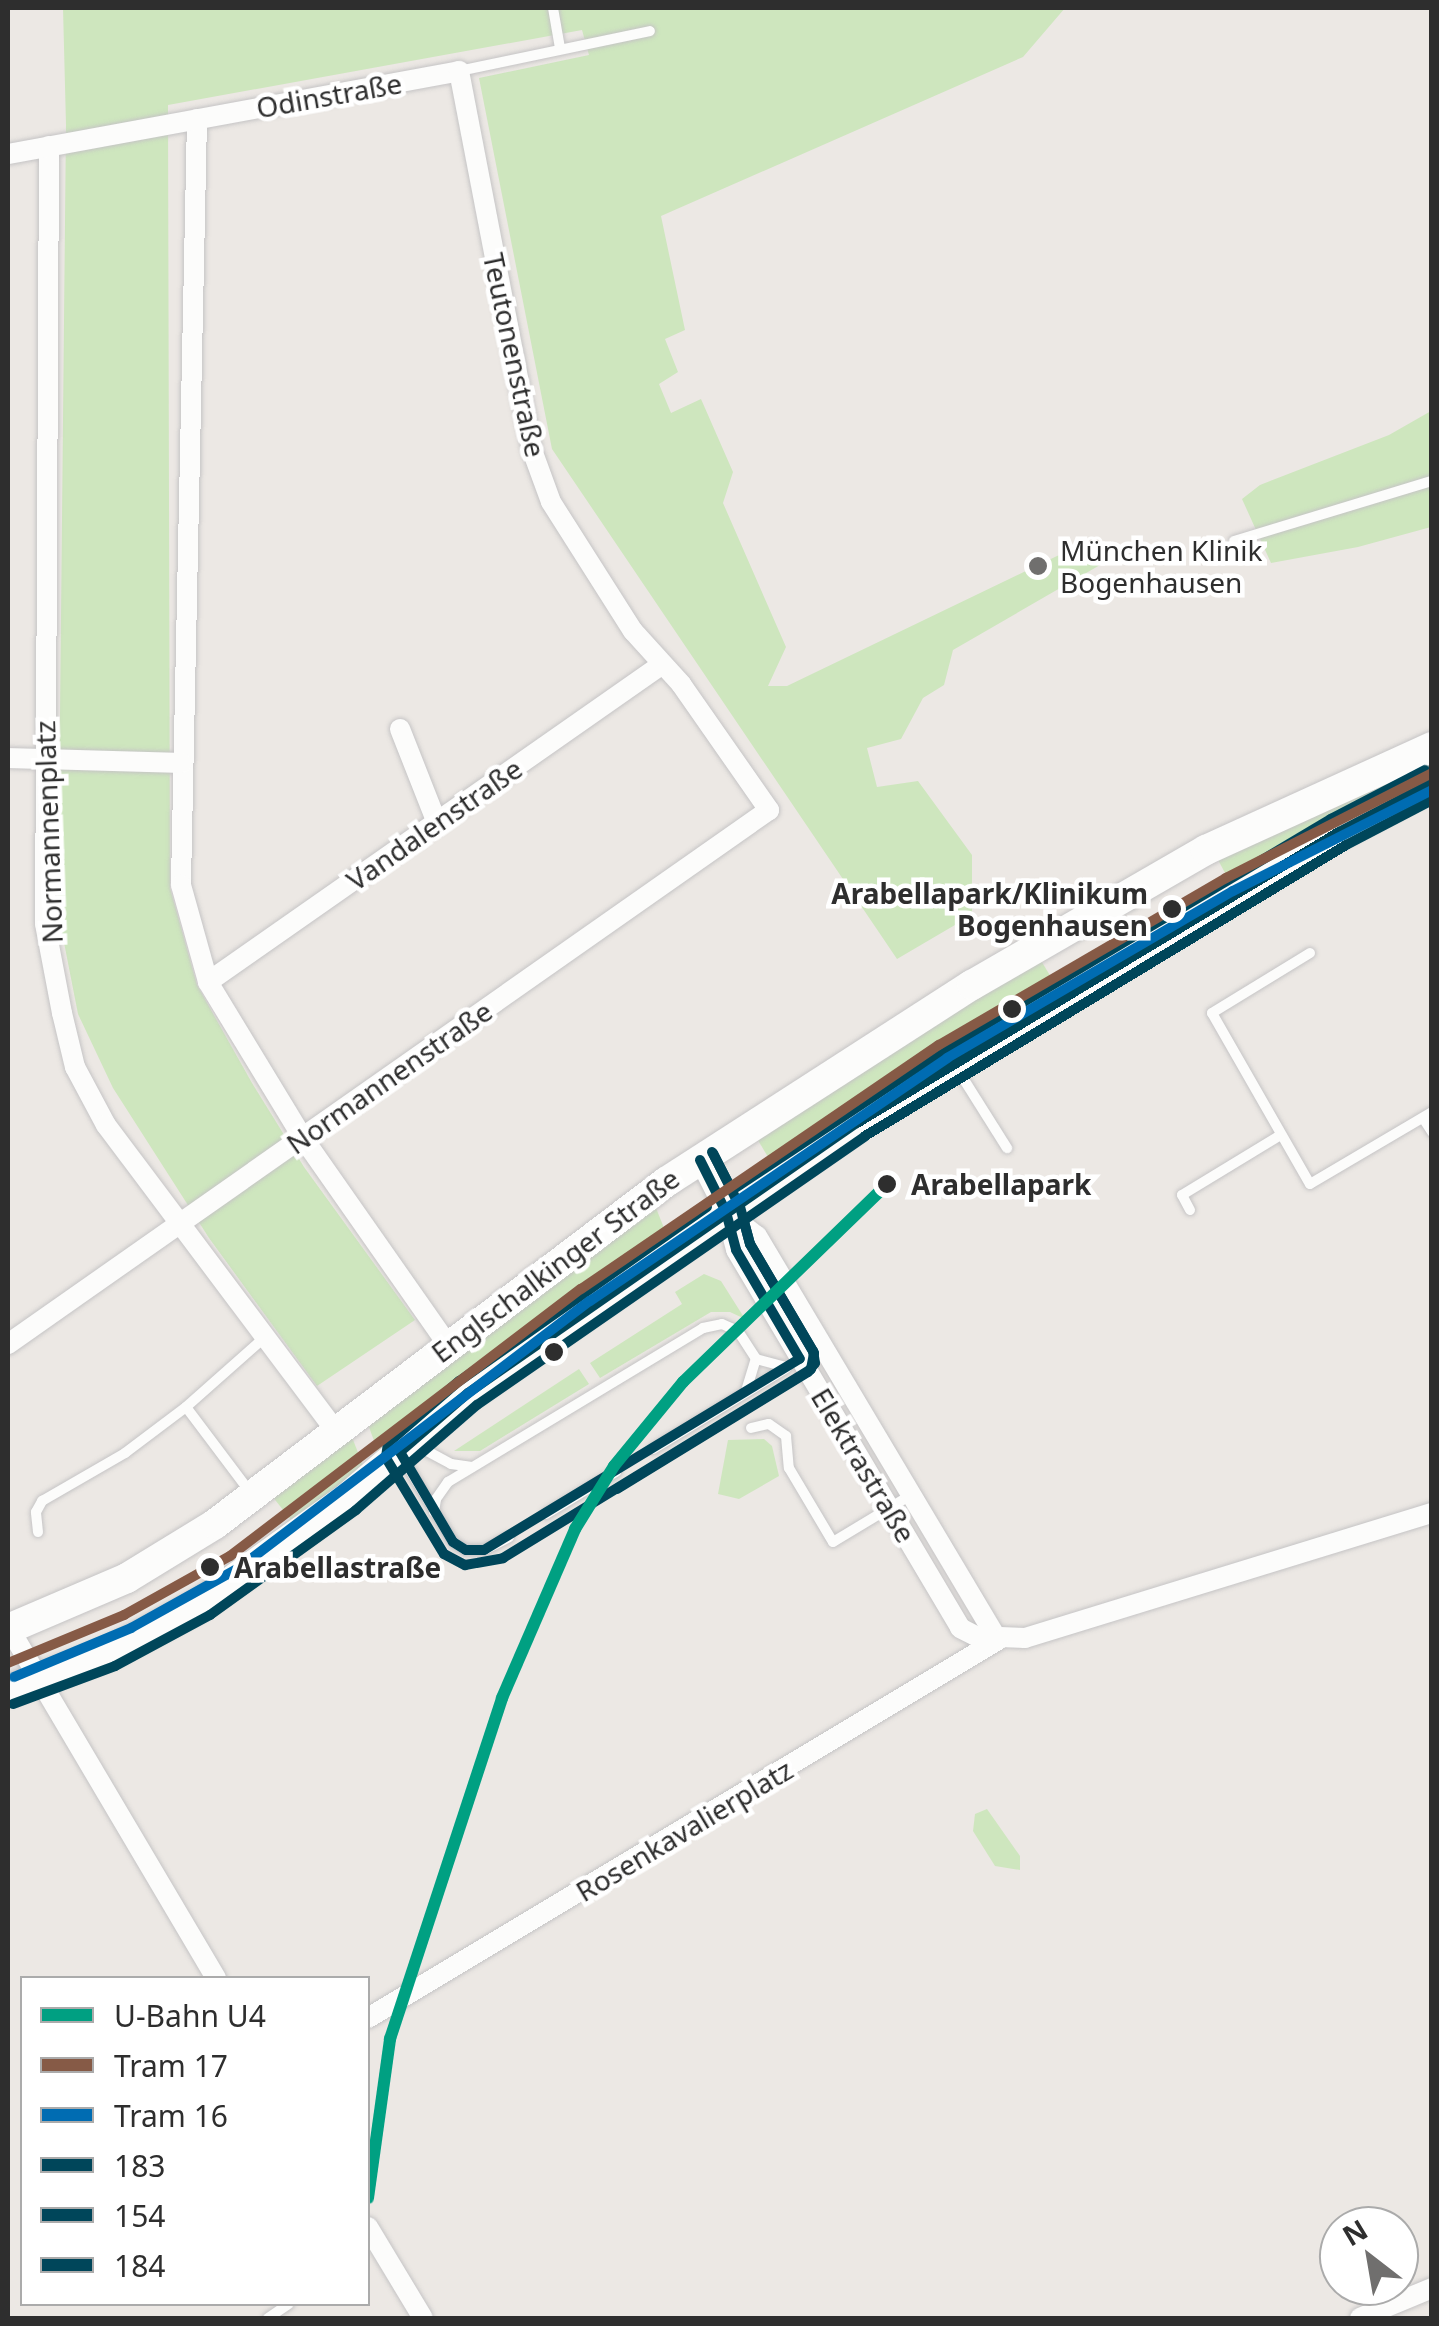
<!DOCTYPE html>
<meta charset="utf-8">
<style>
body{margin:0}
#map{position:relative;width:1439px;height:2326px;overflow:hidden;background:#ece8e4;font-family:"Noto Sans",sans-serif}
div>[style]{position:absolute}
.green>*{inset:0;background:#cee6be}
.roads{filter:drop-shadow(0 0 2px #c5c4c5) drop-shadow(0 0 2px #c5c4c5)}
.service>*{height:10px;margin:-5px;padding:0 5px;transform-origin:5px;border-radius:5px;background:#fcfcfb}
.minor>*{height:20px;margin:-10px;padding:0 10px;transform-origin:10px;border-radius:10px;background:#fcfcfb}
.secondary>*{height:30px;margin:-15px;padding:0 15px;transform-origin:15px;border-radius:15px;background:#fcfcfb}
.bus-1>*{height:10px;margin:-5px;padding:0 5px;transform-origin:5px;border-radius:5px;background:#00465a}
.bus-2>*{height:10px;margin:-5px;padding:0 5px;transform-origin:5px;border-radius:5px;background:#00465a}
.bus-3>*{height:10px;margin:-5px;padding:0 5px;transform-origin:5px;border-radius:5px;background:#00465a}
.tram-1>*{height:10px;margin:-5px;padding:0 5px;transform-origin:5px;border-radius:5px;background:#865a46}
.tram-2>*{height:10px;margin:-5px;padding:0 5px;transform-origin:5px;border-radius:5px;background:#006cb2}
.metro-1>*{height:12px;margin:-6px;padding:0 6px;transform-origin:6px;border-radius:6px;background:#00a082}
.dots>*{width:28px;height:28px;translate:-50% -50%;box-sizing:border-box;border:5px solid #fff;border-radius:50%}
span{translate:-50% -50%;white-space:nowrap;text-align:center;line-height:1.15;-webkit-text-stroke:9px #fff;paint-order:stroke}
.street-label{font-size:28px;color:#2e2e2e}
.poi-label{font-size:28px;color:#2e2e2e}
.left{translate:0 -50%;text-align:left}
.stop-label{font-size:28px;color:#2e2e2e;font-weight:700}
.right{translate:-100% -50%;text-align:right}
.frame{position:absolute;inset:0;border:10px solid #2e2e2e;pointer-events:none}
.legend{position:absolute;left:20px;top:1976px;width:350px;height:330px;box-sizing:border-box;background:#fff;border:2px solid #ababab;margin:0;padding:12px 18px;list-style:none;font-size:30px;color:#2e2e2e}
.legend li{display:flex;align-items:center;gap:20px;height:50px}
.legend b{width:50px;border:2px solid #ababab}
.north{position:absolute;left:1319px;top:2206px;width:100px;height:100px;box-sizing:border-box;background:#fff;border:2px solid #ababab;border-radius:50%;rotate:329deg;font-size:28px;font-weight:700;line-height:40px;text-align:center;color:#2e2e2e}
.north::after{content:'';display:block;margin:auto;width:35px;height:45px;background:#706f6e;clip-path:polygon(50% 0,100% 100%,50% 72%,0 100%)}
</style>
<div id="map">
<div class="green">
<i style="clip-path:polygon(63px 8px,1065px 8px,1023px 57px,661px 216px,685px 330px,665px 339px,678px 372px,659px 384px,671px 413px,701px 399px,733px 472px,723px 503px,786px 647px,768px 686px,787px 686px,1084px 543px,1100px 565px,953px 650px,944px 685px,923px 698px,901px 739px,867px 748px,877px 787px,918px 781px,972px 855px,972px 915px,897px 959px,552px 449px,479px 78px,589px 55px,582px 30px,168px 105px,170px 888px,197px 985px,252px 1083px,304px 1167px,415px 1320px,317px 1386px,209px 1238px,113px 1088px,78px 1014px,58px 912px,66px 125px)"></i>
<i style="clip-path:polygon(1431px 411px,1431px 527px,1358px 547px,1271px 563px,1242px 499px,1260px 485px,1389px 435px)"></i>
<i style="clip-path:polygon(1431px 754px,1431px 777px,1233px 888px,1216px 856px)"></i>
<i style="clip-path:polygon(1040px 959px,1054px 982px,774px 1167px,756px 1137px)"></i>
<i style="clip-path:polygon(654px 1203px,668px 1238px,380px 1457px,366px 1419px)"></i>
<i style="clip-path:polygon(704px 1274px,721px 1281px,745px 1319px,730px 1312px,711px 1312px,600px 1378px,590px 1363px,682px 1304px,675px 1292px)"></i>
<i style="clip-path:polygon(579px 1369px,589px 1384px,480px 1451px,454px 1451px)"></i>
<i style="clip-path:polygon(350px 1432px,364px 1468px,295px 1525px,272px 1496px)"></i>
<i style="clip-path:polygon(764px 1439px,772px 1446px,779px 1476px,739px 1499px,718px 1494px,728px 1440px)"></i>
<i style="clip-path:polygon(987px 1809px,1020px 1856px,1020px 1870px,995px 1866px,973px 1831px,975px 1814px)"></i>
</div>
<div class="roads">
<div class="service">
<i style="left:553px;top:8px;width:41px;rotate:80.1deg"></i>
<i style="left:459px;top:71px;width:195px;rotate:-11.8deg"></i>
<i style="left:1234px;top:541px;width:207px;rotate:-16.9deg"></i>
<i style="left:1310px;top:953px;width:115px;rotate:148.5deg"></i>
<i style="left:1212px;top:1013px;width:197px;rotate:60.2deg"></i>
<i style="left:1310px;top:1184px;width:142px;rotate:-30.5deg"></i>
<i style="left:956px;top:1067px;width:96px;rotate:57.8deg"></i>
<i style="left:1423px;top:1118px;width:17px;rotate:57deg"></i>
<i style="left:1190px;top:1210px;width:17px;rotate:-118deg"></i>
<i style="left:1182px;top:1195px;width:114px;rotate:-31.3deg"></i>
<i style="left:746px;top:1391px;width:34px;rotate:-73deg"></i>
<i style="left:751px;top:1428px;width:18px;rotate:-13deg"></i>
<i style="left:769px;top:1424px;width:21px;rotate:35deg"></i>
<i style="left:786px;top:1436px;width:32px;rotate:85deg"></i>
<i style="left:789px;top:1468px;width:86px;rotate:59.3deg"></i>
<i style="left:833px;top:1542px;width:91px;rotate:-31.1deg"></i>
<i style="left:414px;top:1444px;width:42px;rotate:28.4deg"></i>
<i style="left:451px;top:1464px;width:21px;rotate:8deg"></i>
<i style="left:653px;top:1449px;width:156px;rotate:-31.3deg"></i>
<i style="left:401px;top:1455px;width:101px;rotate:59.1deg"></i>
<i style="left:453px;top:1542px;width:15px;rotate:32deg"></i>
<i style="left:466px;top:1550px;width:18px"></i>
<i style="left:484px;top:1550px;width:28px;rotate:-27deg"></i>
<i style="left:250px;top:1492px;width:106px;rotate:-127deg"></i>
<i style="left:186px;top:1407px;width:104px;rotate:-41.5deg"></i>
<i style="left:434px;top:1512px;width:13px;rotate:-81deg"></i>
<i style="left:436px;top:1499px;width:21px;rotate:-55deg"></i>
<i style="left:448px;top:1482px;width:298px;rotate:-31.1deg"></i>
<i style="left:703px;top:1328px;width:19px;rotate:-12deg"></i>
<i style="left:722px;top:1324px;width:17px;rotate:24deg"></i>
<i style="left:738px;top:1331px;width:33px;rotate:57deg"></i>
<i style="left:756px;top:1359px;width:31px;rotate:15deg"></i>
<i style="left:546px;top:1514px;width:82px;rotate:-31deg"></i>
<i style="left:38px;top:1532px;width:20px;rotate:-96deg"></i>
<i style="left:36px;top:1512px;width:13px;rotate:-61deg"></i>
<i style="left:42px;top:1501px;width:96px;rotate:-30deg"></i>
<i style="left:125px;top:1453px;width:76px;rotate:-37deg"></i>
<i style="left:268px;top:2318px;width:25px;rotate:-34deg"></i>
</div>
<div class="minor">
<i style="left:197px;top:119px;width:766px;rotate:91.2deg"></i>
<i style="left:181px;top:885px;width:101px;rotate:74.4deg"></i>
<i style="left:208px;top:982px;width:183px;rotate:58.7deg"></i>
<i style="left:303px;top:1138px;width:251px;rotate:55deg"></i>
<i style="left:49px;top:146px;width:778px;rotate:90.29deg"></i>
<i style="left:45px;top:924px;width:91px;rotate:79.2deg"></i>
<i style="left:62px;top:1013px;width:56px;rotate:76.5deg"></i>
<i style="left:75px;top:1067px;width:66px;rotate:61.9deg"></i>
<i style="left:106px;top:1125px;width:383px;rotate:53.1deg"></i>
<i style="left:8px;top:154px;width:459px;rotate:-10.4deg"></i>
<i style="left:459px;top:71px;width:386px;rotate:79.1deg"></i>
<i style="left:532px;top:450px;width:55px;rotate:69.9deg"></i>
<i style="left:551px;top:502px;width:153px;rotate:57.6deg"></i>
<i style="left:633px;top:631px;width:72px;rotate:47.8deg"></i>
<i style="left:681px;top:684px;width:154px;rotate:55.1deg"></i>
<i style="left:769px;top:810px;width:930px;rotate:144.94deg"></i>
<i style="left:400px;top:729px;width:101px;rotate:68.5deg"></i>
<i style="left:8px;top:758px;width:174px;rotate:1.6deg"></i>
<i style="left:208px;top:982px;width:553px;rotate:-34.98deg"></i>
<i style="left:699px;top:1159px;width:59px;rotate:63deg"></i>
<i style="left:726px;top:1212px;width:39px;rotate:75deg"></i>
<i style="left:736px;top:1250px;width:439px;rotate:59.3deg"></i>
<i style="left:960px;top:1628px;width:18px;rotate:27deg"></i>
<i style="left:976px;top:1636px;width:49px;rotate:2.3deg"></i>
<i style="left:1025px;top:1638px;width:426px;rotate:-17.1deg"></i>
<i style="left:726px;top:1212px;width:39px;rotate:38deg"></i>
<i style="left:757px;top:1236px;width:470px;rotate:59.2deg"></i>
<i style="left:9px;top:1628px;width:407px;rotate:59.4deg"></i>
<i style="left:368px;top:2018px;width:735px;rotate:-30.96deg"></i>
<i style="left:368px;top:2227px;width:106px;rotate:58.9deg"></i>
<i style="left:1360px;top:2318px;width:78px;rotate:-22.6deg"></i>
</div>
<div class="secondary">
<i style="left:8px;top:1629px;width:129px;rotate:-23.2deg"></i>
<i style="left:127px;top:1578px;width:103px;rotate:-31.5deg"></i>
<i style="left:215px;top:1524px;width:566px;rotate:-37.17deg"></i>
<i style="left:666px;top:1182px;width:364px;rotate:-32.8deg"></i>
<i style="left:972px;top:985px;width:270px;rotate:-30deg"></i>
<i style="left:1206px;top:850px;width:248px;rotate:-24.5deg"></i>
<i style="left:8px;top:1690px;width:109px;rotate:-20.4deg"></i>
<i style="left:110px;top:1652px;width:103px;rotate:-28.3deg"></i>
<i style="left:201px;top:1603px;width:180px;rotate:-35.7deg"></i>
<i style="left:347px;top:1498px;width:160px;rotate:-41deg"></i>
<i style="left:468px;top:1393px;width:474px;rotate:-34.8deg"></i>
<i style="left:857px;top:1123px;width:563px;rotate:-31.12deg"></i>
<i style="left:1339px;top:832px;width:105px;rotate:-27.8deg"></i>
</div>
</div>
<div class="bus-1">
<i style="left:700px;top:1160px;width:58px;rotate:63.4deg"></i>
<i style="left:726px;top:1212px;width:39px;rotate:75deg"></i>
<i style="left:736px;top:1250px;width:126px;rotate:59.6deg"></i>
<i style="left:400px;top:1452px;width:90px;rotate:-40.9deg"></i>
<i style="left:468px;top:1393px;width:474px;rotate:-34.8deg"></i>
<i style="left:857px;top:1123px;width:563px;rotate:-31.12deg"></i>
<i style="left:1339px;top:832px;width:105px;rotate:-27.8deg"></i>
<i style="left:400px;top:1452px;width:104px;rotate:59.5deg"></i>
<i style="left:453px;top:1542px;width:15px;rotate:32deg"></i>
<i style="left:466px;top:1550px;width:18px"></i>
<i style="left:484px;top:1550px;width:369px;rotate:-31.2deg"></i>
</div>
<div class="bus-2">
<i style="left:617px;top:1489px;width:224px;rotate:-31.5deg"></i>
<i style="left:808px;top:1372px;width:11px;rotate:-52deg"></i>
<i style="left:815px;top:1363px;width:12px;rotate:-99deg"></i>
<i style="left:813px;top:1351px;width:124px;rotate:-120.5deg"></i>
<i style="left:750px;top:1244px;width:38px;rotate:-105deg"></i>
<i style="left:740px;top:1207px;width:60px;rotate:-116.6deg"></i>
<i style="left:13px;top:1704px;width:109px;rotate:-20.4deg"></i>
<i style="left:115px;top:1666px;width:108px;rotate:-28.2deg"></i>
<i style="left:210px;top:1615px;width:180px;rotate:-35.7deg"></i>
<i style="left:356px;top:1510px;width:160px;rotate:-41deg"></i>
<i style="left:477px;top:1405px;width:472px;rotate:-34.7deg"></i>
<i style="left:865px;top:1136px;width:562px;rotate:-31.17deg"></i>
<i style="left:1346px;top:845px;width:97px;rotate:-27.6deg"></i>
</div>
<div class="bus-3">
<i style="left:712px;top:1152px;width:43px;rotate:62.2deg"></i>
<i style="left:732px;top:1190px;width:255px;rotate:-33.5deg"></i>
<i style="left:945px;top:1049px;width:449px;rotate:-30.8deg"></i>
<i style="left:1331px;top:819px;width:106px;rotate:-27.5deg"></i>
<i style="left:707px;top:1207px;width:303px;rotate:144.9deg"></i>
<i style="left:459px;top:1381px;width:94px;rotate:138.9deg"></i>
<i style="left:388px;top:1443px;width:15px;rotate:98deg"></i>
<i style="left:386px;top:1458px;width:112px;rotate:58.9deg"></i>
<i style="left:444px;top:1554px;width:24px;rotate:28deg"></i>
<i style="left:465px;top:1565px;width:39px;rotate:-10deg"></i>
<i style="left:503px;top:1558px;width:361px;rotate:-31.5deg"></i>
<i style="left:811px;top:1369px;width:16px;rotate:-79deg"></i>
<i style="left:814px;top:1353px;width:126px;rotate:-120.4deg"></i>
<i style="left:750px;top:1244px;width:27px;rotate:-105deg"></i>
</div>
<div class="tram-1">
<i style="left:8px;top:1663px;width:126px;rotate:-22.5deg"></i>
<i style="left:124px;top:1615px;width:121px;rotate:-29.1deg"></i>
<i style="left:230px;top:1556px;width:441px;rotate:-37.3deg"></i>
<i style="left:581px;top:1289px;width:433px;rotate:-34.3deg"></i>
<i style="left:939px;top:1045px;width:332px;rotate:-30.2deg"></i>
<i style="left:1226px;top:878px;width:231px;rotate:-27deg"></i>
</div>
<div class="tram-2">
<i style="left:14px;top:1677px;width:127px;rotate:-22.7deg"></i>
<i style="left:131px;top:1628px;width:124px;rotate:-29.1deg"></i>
<i style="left:239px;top:1568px;width:441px;rotate:-37.3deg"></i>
<i style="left:590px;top:1301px;width:432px;rotate:-34.2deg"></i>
<i style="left:947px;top:1058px;width:331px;rotate:-30.3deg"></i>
<i style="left:1233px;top:891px;width:223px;rotate:-26.9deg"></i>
</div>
<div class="metro-1">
<i style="left:368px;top:2198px;width:161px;rotate:-82.1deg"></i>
<i style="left:390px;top:2039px;width:359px;rotate:-71.8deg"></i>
<i style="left:502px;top:1698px;width:184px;rotate:-66.6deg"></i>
<i style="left:575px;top:1529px;width:74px;rotate:-58.2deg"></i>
<i style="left:614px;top:1466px;width:109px;rotate:-50.6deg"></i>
<i style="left:683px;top:1382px;width:284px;rotate:-44.1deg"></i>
</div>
<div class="dots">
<i style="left:1038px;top:566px;background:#706f6e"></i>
<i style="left:1172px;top:909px;background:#2e2e2e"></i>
<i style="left:1012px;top:1009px;background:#2e2e2e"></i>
<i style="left:887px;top:1184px;background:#2e2e2e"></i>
<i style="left:554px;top:1352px;background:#2e2e2e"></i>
<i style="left:210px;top:1567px;background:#2e2e2e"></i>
</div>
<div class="street-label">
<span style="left:329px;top:95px;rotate:-10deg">Odinstraße</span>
<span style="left:515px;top:355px;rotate:78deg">Teutonenstraße</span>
<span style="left:434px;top:824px;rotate:-35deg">Vandalenstraße</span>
<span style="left:48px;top:832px;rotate:-92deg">Normannenplatz</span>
<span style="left:389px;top:1077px;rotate:-35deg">Normannenstraße</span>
<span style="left:555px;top:1265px;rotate:-37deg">Englschalkinger Straße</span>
<span style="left:864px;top:1465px;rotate:59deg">Elektrastraße</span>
<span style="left:684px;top:1830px;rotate:-31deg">Rosenkavalierplatz</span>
</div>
<div class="poi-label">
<span class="left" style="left:1060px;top:566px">München Klinik<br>Bogenhausen</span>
</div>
<div class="stop-label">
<span class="right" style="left:1148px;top:909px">Arabellapark/Klinikum<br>Bogenhausen</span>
<span class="left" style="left:911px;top:1184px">Arabellapark</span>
<span class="left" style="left:234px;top:1567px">Arabellastraße</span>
</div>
<div class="frame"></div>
<ul class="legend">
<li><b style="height:12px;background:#00a082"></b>U-Bahn U4</li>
<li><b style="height:12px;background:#865a46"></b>Tram 17</li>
<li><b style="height:12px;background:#006cb2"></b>Tram 16</li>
<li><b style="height:12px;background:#00465a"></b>183</li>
<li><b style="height:12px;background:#00465a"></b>154</li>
<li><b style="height:12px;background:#00465a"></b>184</li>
</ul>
<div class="north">N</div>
</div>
